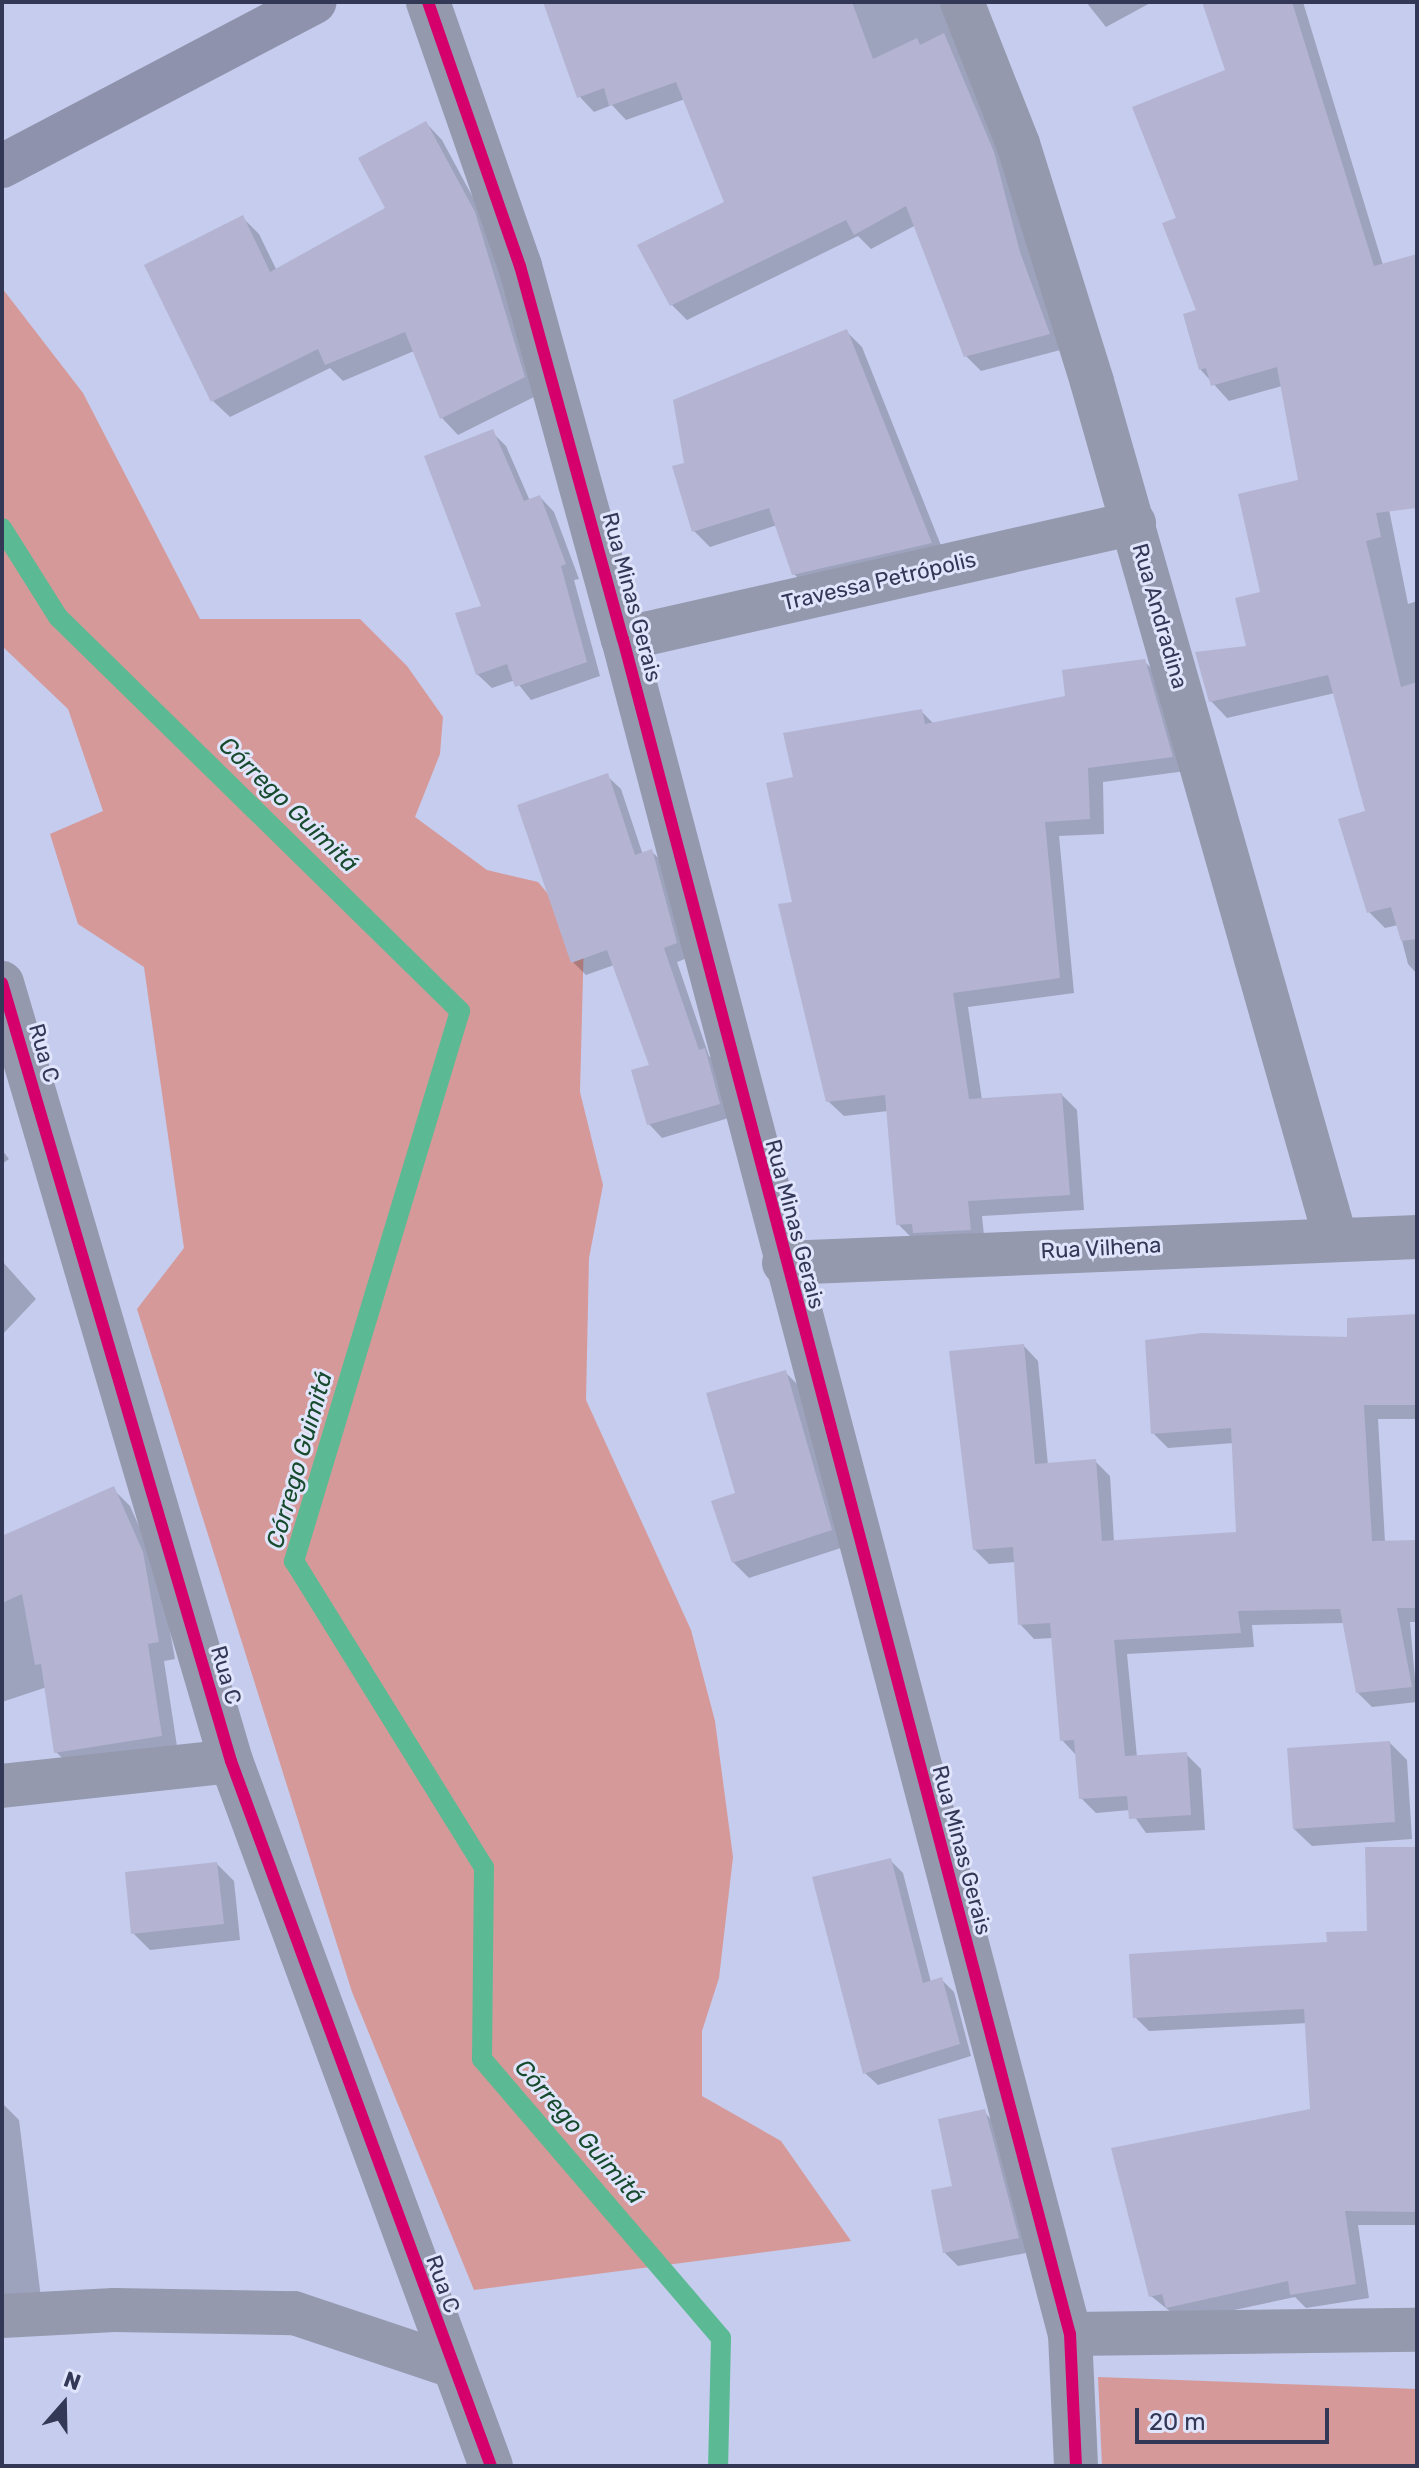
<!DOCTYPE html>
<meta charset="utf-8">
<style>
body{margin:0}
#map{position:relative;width:1419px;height:2468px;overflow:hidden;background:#c5cced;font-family:Rubik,sans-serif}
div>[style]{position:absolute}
.green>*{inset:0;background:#d69999}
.shadow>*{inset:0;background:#0003}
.stream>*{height:20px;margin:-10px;padding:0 10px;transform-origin:10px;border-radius:10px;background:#5bba93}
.building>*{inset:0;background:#b4b4d2}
.minor>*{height:44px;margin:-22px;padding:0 22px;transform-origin:22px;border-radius:22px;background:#9499ae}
.major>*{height:44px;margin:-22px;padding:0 22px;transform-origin:22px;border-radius:22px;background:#8e92ac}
.cycleway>*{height:12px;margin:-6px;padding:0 6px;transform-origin:6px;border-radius:6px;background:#d6006c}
span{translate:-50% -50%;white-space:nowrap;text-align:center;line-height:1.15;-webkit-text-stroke:6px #e0e5fc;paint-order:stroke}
.street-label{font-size:22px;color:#323856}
.water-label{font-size:24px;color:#184a2d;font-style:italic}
.frame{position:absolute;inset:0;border:4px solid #323856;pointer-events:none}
.north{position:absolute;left:24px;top:2364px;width:80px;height:80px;-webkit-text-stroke:6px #e0e5fc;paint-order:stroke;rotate:20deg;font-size:22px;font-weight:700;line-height:32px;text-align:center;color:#323856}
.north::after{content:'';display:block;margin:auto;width:28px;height:36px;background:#323856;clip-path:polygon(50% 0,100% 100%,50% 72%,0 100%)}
.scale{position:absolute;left:1135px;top:2408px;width:194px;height:36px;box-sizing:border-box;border:4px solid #323856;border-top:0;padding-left:10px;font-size:24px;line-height:28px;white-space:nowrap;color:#323856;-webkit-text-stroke:6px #e0e5fc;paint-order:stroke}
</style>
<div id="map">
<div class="green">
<i style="clip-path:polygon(2px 288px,83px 393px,200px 619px,360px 619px,407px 666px,443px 717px,440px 754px,415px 817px,487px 870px,538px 882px,584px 937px,580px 1092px,603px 1185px,589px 1258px,586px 1400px,691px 1630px,715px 1721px,733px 1857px,719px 1978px,702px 2031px,702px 2096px,781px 2141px,851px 2241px,474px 2290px,352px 1992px,137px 1309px,184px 1248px,144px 967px,78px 924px,50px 834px,103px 811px,68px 709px,2px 646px)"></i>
<i style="clip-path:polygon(1098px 2377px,1417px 2389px,1417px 2466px,1102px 2466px)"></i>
</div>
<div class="shadow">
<i style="clip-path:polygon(577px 2px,945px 2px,1009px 170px,1064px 349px,981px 371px,966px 356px,916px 225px,871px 249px,858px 236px,687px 320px,672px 305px,726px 203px,685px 99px,626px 120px,612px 105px,594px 112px,579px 96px)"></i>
<i style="clip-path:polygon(1086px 2px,1152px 2px,1106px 27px)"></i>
<i style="clip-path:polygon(1204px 2px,1303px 2px,1383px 265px,1417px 257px,1417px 348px,1364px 385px,1408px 604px,1417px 601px,1417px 974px,1408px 964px,1398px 925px,1385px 928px,1369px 912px,1368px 813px,1335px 693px,1227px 718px,1211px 701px,1248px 647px,1300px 481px,1282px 386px,1229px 401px,1200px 369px,1198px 312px,1179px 219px,1227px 71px)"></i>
<i style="clip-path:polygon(426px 123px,442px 140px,491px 231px,540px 394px,458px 435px,442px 418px,414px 351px,343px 381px,330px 368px,230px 417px,213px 401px,242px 217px,259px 234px,277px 271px,388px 209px)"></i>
<i style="clip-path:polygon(847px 332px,862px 347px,946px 558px,810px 589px,794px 574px,777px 525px,710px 547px,694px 531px,686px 464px)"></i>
<i style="clip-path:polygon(492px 432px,506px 446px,530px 501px,540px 497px,554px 512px,579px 579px,574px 580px,600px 676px,531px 700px,515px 680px,492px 688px,477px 674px)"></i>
<i style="clip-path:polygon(1144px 661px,1159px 676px,1186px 771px,1103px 782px,1104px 834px,1059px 836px,1074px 993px,968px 1007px,982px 1100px,1062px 1095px,1077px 1110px,1084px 1210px,982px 1216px,985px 1245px,913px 1239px,898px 1224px,888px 1111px,844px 1116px,828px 1101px,795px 903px,795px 778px,921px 711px,934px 724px,1067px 697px)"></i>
<i style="clip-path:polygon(607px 776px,621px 789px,643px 855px,652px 852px,666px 865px,690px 957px,677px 962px,709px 1056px,718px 1064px,732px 1117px,662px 1138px,649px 1124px,651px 1066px,614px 965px,586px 975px,573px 962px)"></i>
<i style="clip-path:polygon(2px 1150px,9px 1159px,2px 1164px)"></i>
<i style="clip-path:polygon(2px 1261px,36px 1299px,2px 1335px)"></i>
<i style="clip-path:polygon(1417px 1316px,1417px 1419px,1378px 1419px,1385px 1542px,1417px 1542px,1417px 1622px,1410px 1622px,1417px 1702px,1372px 1707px,1357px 1692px,1345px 1623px,1252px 1625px,1254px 1647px,1127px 1654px,1137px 1757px,1186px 1754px,1201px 1769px,1205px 1830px,1146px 1833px,1130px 1810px,1096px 1813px,1081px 1798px,1077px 1756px,1062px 1740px,1053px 1638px,1034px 1639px,1020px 1624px,1016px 1562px,989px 1564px,974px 1549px,1024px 1346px,1038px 1361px,1048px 1465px,1095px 1461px,1110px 1476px,1114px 1542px,1239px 1534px,1234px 1443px,1168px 1448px,1153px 1433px,1349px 1339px)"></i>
<i style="clip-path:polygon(785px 1372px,801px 1388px,847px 1546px,749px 1578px,733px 1562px,738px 1494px)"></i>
<i style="clip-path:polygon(113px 1489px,130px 1506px,159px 1571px,175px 1659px,164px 1661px,178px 1753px,74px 1769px,56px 1752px,47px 1687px,2px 1702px,2px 1539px)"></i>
<i style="clip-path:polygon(1390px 1743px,1407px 1760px,1412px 1839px,1312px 1846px,1294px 1829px)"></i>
<i style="clip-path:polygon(1417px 1849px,1417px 2225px,1358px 2225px,1369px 2298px,1306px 2308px,1295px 2297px,1182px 2321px,1151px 2296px,1312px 2111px,1308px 2023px,1149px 2031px,1135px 2017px,1369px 1933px)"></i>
<i style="clip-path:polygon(890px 1860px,903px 1873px,931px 1982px,941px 1979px,954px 1992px,971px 2056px,878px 2085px,865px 2073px)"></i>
<i style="clip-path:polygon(217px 1864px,234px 1881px,240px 1940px,150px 1950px,133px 1933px)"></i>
<i style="clip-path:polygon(2px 2103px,19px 2120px,42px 2306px,2px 2317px)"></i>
<i style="clip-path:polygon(984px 2112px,998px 2126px,1031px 2252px,958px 2266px,944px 2252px,954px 2188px)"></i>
</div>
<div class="stream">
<i style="left:2px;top:528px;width:105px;rotate:57.8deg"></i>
<i style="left:58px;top:617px;width:563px;rotate:44.42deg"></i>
<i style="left:460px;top:1011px;width:575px;rotate:106.79deg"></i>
<i style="left:294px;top:1561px;width:360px;rotate:58.2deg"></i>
<i style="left:484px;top:1867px;width:192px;rotate:90.6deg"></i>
<i style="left:482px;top:2059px;width:367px;rotate:49.4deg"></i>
<i style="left:721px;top:2338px;width:128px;rotate:91.3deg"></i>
</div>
<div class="building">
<i style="clip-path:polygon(543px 2px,852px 2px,873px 59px,917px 38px,920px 45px,944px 33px,994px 152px,1020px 252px,1050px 334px,964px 357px,906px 206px,854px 235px,846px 220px,670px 306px,637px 245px,724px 202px,676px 82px,609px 106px,604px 88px,577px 98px)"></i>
<i style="clip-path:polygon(1202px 2px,1292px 2px,1374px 266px,1417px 254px,1417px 508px,1376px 513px,1381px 537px,1366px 541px,1401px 687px,1417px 682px,1417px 939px,1401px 941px,1391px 907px,1367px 913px,1338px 819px,1365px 811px,1328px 675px,1209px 702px,1195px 652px,1246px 646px,1235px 598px,1260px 592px,1238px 494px,1298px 480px,1277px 367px,1211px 386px,1206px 368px,1199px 370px,1183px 314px,1196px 310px,1162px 223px,1176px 218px,1132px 107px,1225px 70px)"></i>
<i style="clip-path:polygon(426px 121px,475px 212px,525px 377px,440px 419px,405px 332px,325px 365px,318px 349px,211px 402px,144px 265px,243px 215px,270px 272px,385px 208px,358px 158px)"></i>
<i style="clip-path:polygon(847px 329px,932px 543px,792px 575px,769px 508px,692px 532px,672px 466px,684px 463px,673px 400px)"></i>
<i style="clip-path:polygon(493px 429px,524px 501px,540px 495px,566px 564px,561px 566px,587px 662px,515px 687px,507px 664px,476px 675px,455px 613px,481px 606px,424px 456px)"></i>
<i style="clip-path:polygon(1145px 659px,1173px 757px,1088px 768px,1090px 819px,1045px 822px,1060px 978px,953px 993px,969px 1099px,1062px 1093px,1070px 1195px,968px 1201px,971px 1230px,913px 1233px,912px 1224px,896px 1225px,885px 1095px,826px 1102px,778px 904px,792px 902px,766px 783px,793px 777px,783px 733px,922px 709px,925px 724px,1065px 696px,1062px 670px)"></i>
<i style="clip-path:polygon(608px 773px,635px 855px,652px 849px,677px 943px,664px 948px,699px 1050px,705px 1048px,720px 1104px,647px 1125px,631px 1070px,649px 1065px,607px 950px,571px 963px,517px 805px)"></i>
<i style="clip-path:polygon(1417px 1314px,1417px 1405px,1364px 1405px,1372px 1541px,1417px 1540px,1417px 1608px,1397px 1608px,1412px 1687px,1356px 1693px,1340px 1609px,1238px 1611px,1241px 1633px,1114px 1640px,1125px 1756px,1187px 1752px,1191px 1815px,1129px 1819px,1127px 1796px,1079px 1799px,1074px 1740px,1060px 1741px,1050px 1623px,1018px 1625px,1013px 1547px,973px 1550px,949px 1351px,1024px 1344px,1035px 1464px,1096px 1459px,1102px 1541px,1236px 1532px,1231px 1428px,1151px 1434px,1145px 1340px,1202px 1333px,1347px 1337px,1347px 1318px)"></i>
<i style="clip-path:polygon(786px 1370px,832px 1530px,732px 1563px,711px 1501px,735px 1493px,706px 1393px)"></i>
<i style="clip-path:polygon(114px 1486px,143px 1552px,159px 1642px,148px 1644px,162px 1736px,54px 1753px,41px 1664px,35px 1665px,22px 1594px,2px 1603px,2px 1536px)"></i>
<i style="clip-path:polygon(1390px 1741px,1395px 1822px,1293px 1829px,1287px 1748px)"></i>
<i style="clip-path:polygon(1365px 1847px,1417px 1847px,1417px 2212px,1345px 2211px,1356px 2284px,1290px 2295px,1288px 2281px,1166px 2308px,1162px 2294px,1149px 2297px,1111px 2148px,1310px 2109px,1304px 2009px,1133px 2018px,1129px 1954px,1327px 1942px,1326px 1932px,1367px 1931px)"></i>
<i style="clip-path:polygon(891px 1858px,923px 1983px,942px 1977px,960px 2044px,863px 2074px,812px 1877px)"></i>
<i style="clip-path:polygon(217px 1862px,224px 1924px,131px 1934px,125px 1872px)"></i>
<i style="clip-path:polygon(985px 2109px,1019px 2238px,943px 2253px,931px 2190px,952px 2186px,938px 2119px)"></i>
</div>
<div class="minor">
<i style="left:428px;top:2px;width:280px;rotate:70.8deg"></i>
<i style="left:520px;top:266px;width:387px;rotate:74.6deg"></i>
<i style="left:623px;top:639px;width:1753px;rotate:75.23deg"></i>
<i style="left:1070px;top:2334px;width:132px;rotate:87.4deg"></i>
<i style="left:962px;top:2px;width:153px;rotate:68.5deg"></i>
<i style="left:1018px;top:144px;width:249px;rotate:72.7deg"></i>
<i style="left:1092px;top:382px;width:889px;rotate:74.13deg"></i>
<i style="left:623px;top:639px;width:524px;rotate:-12.79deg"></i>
<i style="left:2px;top:983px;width:811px;rotate:73.6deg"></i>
<i style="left:231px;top:1761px;width:751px;rotate:69.76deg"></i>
<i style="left:784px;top:1263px;width:634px;rotate:-2.35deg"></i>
<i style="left:2px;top:1786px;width:230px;rotate:-6.2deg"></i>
<i style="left:2px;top:2316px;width:112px;rotate:-3.1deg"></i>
<i style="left:114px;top:2310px;width:180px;rotate:1deg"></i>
<i style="left:294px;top:2313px;width:167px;rotate:18.5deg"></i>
<i style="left:1070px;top:2334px;width:347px;rotate:-0.7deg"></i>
</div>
<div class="major">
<i style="left:2px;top:166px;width:353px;rotate:-27.7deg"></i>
</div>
<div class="cycleway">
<i style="left:428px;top:2px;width:280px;rotate:70.8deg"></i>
<i style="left:520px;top:266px;width:387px;rotate:74.6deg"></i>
<i style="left:623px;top:639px;width:1753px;rotate:75.23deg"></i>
<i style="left:1070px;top:2334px;width:132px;rotate:87.4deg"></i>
<i style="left:2px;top:983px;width:811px;rotate:73.6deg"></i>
<i style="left:231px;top:1761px;width:751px;rotate:69.76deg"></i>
</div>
<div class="street-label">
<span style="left:879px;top:581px;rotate:-13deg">Travessa Petrópolis</span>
<span style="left:632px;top:597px;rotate:75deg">Rua Minas Gerais</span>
<span style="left:1160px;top:616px;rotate:74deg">Rua Andradina</span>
<span style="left:44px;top:1053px;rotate:74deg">Rua C</span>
<span style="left:795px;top:1224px;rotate:75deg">Rua Minas Gerais</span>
<span style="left:1101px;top:1248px;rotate:-3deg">Rua Vilhena</span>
<span style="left:226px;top:1675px;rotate:74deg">Rua C</span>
<span style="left:962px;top:1850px;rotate:75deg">Rua Minas Gerais</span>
<span style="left:443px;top:2284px;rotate:70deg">Rua C</span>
</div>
<div class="water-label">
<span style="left:288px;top:805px;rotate:44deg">Córrego Guimitá</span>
<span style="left:300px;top:1460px;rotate:-74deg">Córrego Guimitá</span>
<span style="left:579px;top:2132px;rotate:49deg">Córrego Guimitá</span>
</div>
<div class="frame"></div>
<div class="north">N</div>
<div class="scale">20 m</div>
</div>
